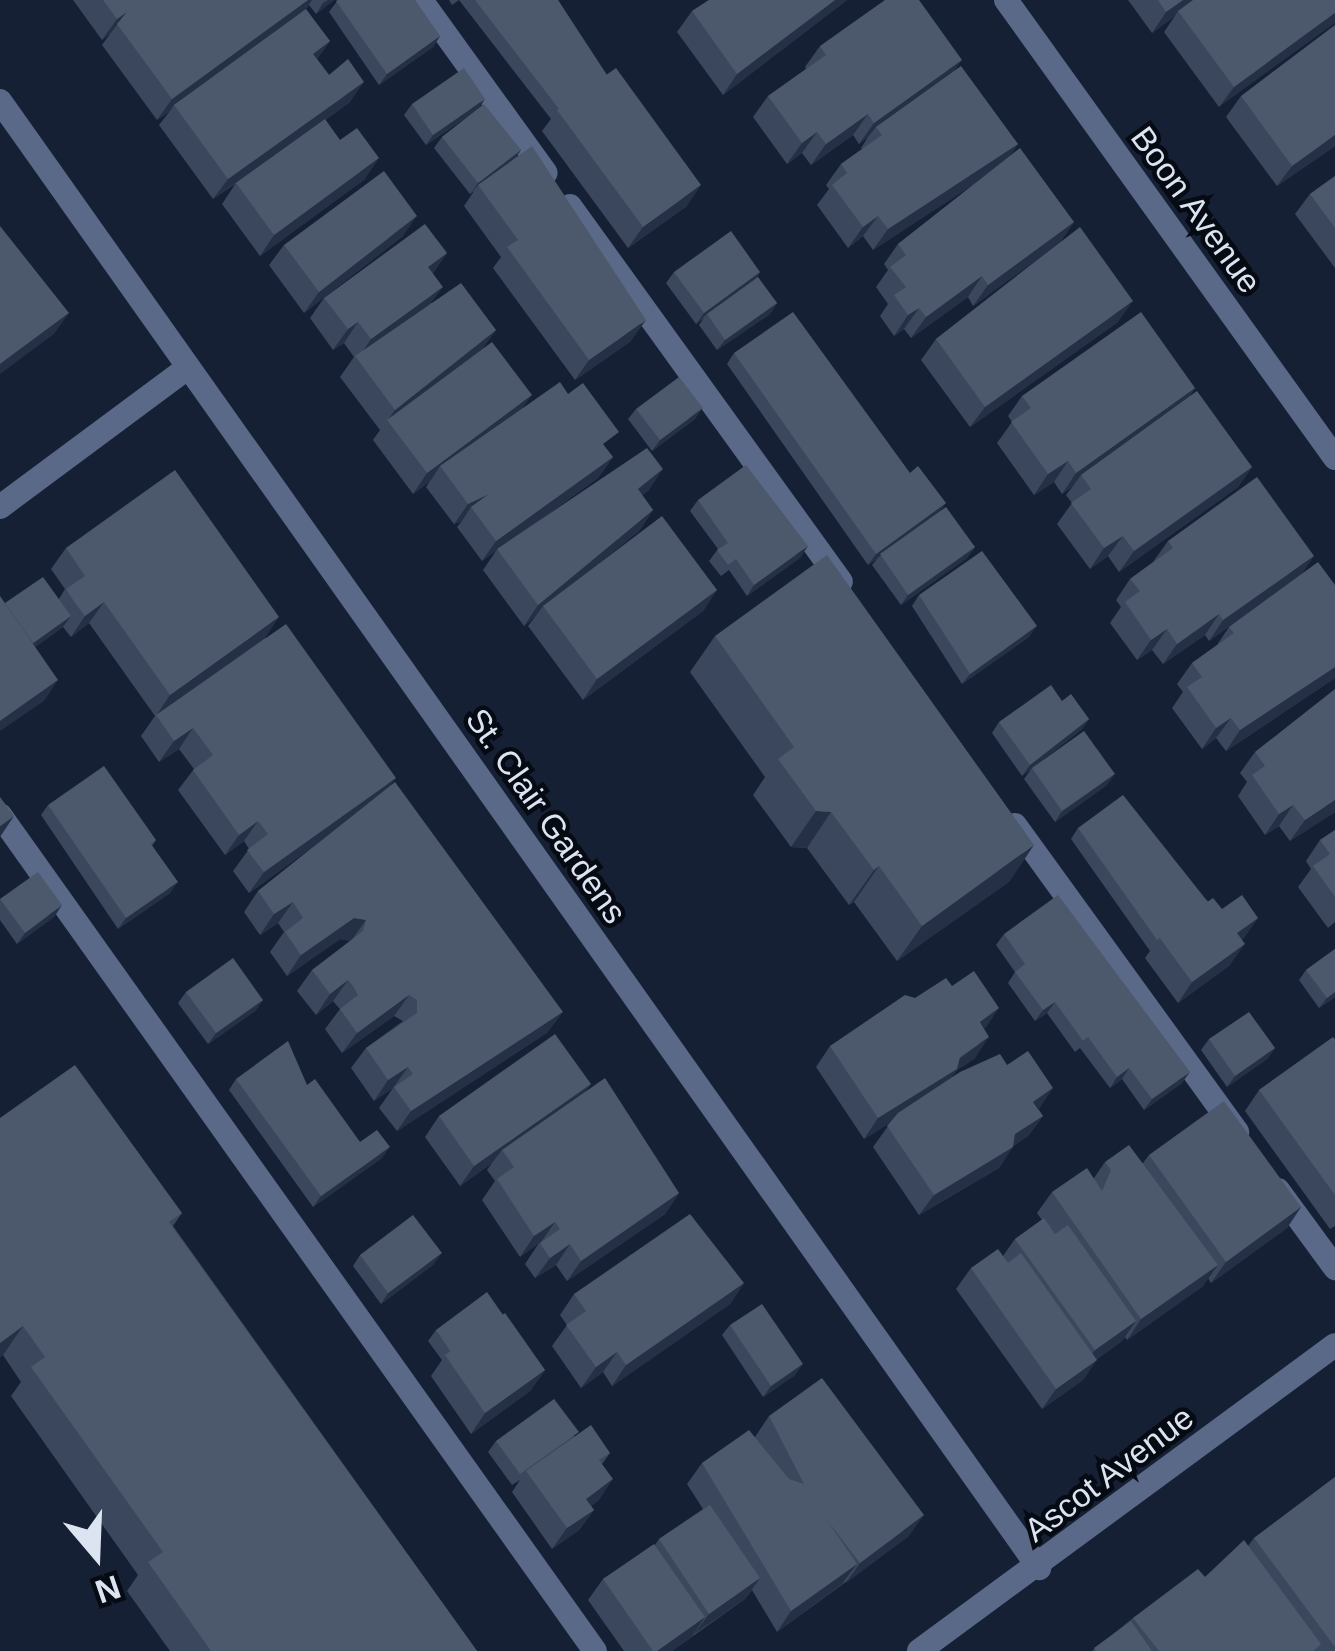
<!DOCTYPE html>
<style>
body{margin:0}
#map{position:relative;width:1335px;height:1651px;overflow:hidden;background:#162035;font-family:Arial,sans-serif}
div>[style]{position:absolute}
.lane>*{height:24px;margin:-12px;padding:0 12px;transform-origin:12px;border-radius:12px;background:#5a6988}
.street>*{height:24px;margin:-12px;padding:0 12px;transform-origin:12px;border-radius:12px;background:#5a6988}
.wall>*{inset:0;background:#3b475c}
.shaded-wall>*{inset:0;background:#253046}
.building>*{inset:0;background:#4c586c}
span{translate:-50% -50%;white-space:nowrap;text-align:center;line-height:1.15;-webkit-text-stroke:9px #060a13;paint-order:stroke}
.street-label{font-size:33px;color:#dce4f2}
.north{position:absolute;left:36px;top:1495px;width:120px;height:120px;-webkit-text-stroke:9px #060a13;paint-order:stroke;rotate:161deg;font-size:33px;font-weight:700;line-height:48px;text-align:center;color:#dce4f2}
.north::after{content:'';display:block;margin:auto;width:42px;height:54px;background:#dce4f2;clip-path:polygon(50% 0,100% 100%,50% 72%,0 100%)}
</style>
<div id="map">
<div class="lane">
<i style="left:421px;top:0;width:213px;rotate:54.2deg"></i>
<i style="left:570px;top:206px;width:463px;rotate:54.2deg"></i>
<i style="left:0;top:815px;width:1026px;rotate:54.56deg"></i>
<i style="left:1015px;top:825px;width:379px;rotate:54.1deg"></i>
<i style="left:1278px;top:1190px;width:97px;rotate:53.8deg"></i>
</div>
<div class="street">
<i style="left:1006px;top:0;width:564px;rotate:54.31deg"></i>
<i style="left:0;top:101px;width:1798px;rotate:54.69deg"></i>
<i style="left:0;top:507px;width:233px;rotate:-36.6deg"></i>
<i style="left:919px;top:1651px;width:516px;rotate:-36.34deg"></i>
</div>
<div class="wall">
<i style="clip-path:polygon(73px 0,334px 0,316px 14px,309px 5px,305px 10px,330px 41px,317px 59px,350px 102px,325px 120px,365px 179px,260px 256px,222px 204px,236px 183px,244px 178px,213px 199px,159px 125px,170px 111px,157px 120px,102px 45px,110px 34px,102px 40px)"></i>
<i style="clip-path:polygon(338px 0,440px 36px,433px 47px,379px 85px,329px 12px)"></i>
<i style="clip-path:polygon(449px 0,558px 0,687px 206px,628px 248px,542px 131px,551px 119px,459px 0,452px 5px)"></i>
<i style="clip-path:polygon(709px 0,847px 0,723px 95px,677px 32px,692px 11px)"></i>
<i style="clip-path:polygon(1128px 0,1335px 0,1219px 107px,1164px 32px,1175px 16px,1152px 33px)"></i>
<i style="clip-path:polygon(820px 46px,954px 71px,1018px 144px,1009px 157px,1074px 222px,1060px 242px,1118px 322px,970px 427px,921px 360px,936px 339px,1052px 248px,973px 306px,968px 297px,911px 338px,904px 329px,894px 336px,880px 316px,888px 304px,876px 287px,888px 270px,884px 264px,898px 244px,977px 182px,873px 250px,863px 236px,848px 248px,817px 205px,829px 189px,826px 185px,841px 164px,862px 149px,861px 148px,868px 137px,859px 144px,853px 135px,811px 165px,802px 153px,787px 164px,753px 117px,768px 96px,806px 69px,805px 67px)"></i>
<i style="clip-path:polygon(1241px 96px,1335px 146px,1277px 186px,1226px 117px)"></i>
<i style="clip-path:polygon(412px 104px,478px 109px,521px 150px,515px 159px,631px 341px,575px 380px,493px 268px,501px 257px,464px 206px,474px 191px,470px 194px,434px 148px,442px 137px,476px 111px,426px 145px,404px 115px)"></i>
<i style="clip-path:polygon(1335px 176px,1335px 268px,1295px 214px,1310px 194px)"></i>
<i style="clip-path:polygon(403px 236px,304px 313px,269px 265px,284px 245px)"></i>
<i style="clip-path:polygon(447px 253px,433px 273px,431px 303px,496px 330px,482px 349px,523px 409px,607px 450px,613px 457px,598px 478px,526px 530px,649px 490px,642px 495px,653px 510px,639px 531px,599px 563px,717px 590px,703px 611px,583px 700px,528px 626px,535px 617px,524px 626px,483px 570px,496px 551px,482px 561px,457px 527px,462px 521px,454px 524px,426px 487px,430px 481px,413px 494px,373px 440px,380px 430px,340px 377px,354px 357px,344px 343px,333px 350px,310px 318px,324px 298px)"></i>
<i style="clip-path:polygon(674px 272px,760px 272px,756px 279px,777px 303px,770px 314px,717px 350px,699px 325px,704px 318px,696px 324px,666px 283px)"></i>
<i style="clip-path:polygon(734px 353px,910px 473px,946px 503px,939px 512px,975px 547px,967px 558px,901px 605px,872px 565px,878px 558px,868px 565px,727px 364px)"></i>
<i style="clip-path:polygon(1195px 388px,1190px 396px,1252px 467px,1238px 487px,1119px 572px,1108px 556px,1090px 569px,1057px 524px,1072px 503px,1066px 495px,1073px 486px,1062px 494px,1054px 482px,1034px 495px,997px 443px,1012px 422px,1008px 416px,1022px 396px)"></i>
<i style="clip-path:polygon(636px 409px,695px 419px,652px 451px,628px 419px)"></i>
<i style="clip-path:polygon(698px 500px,801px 557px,747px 596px,729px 570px,721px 576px,709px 561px,718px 549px,690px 511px)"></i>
<i style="clip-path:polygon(1168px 541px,1335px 585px,1335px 678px,1226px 751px,1216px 738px,1202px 749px,1172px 708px,1183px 692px,1177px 684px,1192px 663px,1217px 645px,1229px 627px,1242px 617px,1209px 641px,1205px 635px,1163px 664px,1152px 650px,1137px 660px,1110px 623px,1121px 607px,1116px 600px,1130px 579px,1153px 562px)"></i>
<i style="clip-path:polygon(66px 548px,265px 638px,389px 787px,548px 1032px,397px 1131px,379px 1108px,393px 1088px,374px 1101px,351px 1068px,366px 1048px,403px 1021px,394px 1016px,342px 1053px,325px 1029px,340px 1009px,338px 1007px,333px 1001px,316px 1015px,297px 991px,312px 970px,351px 941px,340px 939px,287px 976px,270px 952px,284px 932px,278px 923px,260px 935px,244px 912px,258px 891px,318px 843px,249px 893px,233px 871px,249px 849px,244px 841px,225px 855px,178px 790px,194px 769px,179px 749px,159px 762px,141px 736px,155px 716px,89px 623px,71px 637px,63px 627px,35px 647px,44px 701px,5px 603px,59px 599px,65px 589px,51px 569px)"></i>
<i style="clip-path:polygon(919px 595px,1029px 637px,962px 684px,912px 606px)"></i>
<i style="clip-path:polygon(715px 636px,1010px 881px,897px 961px,854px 902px,849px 905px,807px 848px,791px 847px,753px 795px,765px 777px,690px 672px)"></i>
<i style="clip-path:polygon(1062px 701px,1089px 719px,1081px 730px,1022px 776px,992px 733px,999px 722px)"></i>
<i style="clip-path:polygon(1255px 752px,1335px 812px,1290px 841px,1279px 826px,1265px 835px,1238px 796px,1247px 782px,1240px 773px)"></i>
<i style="clip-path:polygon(1032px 768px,1107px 785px,1055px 822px,1024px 779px)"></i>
<i style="clip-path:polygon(48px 805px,156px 840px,152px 846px,170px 893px,118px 929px,41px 815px)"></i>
<i style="clip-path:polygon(1078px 828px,1222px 909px,1258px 918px,1242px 940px,1230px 965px,1178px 1003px,1145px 958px,1150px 951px,1071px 839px)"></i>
<i style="clip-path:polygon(1335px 830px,1335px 922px,1328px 928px,1298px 887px,1311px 869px,1306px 861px,1320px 840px)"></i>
<i style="clip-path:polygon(0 899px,55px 916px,17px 944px,0 920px)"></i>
<i style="clip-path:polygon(1004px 934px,1182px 1083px,1144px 1110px,1122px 1079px,1110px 1088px,1080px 1048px,1075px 1052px,1047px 1013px,1035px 1021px,1008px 983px,1015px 972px,996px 945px)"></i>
<i style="clip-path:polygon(1335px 949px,1335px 997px,1319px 1008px,1299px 980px,1306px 970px)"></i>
<i style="clip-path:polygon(186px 992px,263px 1000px,255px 1011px,208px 1044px,178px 1003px)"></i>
<i style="clip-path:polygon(915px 998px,984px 1029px,975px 1058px,957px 1070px,952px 1077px,1038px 1109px,1043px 1116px,1028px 1136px,1013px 1146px,999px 1168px,919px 1215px,873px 1147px,891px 1122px,864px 1139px,816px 1067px,830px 1046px)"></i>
<i style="clip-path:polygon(1335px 1038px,1335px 1226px,1330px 1229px,1245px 1111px,1259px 1090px)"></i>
<i style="clip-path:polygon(1209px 1039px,1275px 1048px,1267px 1059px,1227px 1087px,1201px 1050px)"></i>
<i style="clip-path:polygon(236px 1079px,307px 1085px,360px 1142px,382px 1158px,313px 1207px,229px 1090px)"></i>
<i style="clip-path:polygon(591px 1084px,585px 1092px,679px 1193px,665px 1214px,567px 1281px,556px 1265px,535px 1278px,525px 1264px,539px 1243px,520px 1257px,482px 1200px,495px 1181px,487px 1170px,492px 1163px,460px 1186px,425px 1137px,439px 1116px)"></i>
<i style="clip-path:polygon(0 1118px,182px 1213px,173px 1226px,477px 1651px,170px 1651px,127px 1591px,138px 1575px,11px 1396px,21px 1382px,3px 1355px,0 1357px)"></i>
<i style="clip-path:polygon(1149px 1155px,1301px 1207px,1287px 1228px,1211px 1283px,1208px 1278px,1203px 1286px,1127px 1340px,1125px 1337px,1122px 1341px,1097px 1359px,1083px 1380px,1042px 1409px,956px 1289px,971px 1268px,1003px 1256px,1015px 1239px,1042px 1220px,1037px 1213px,1052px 1192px,1094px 1178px,1105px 1162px,1143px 1163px)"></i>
<i style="clip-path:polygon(360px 1255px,434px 1264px,381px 1304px,353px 1266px)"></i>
<i style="clip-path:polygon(744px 1283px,730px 1304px,612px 1386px,603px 1372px,581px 1388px,552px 1346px,567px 1325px,560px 1315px,574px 1294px)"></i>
<i style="clip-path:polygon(503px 1315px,545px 1370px,530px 1391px,471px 1434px,431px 1376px,442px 1360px,428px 1341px,436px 1330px)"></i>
<i style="clip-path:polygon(730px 1325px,795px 1375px,763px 1397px,722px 1335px)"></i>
<i style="clip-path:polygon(769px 1416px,909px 1536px,777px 1632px,752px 1590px,745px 1599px,672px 1651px,624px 1651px,588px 1600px,603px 1579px,655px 1545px,659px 1539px,703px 1509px,687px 1484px,702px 1463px,755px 1437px)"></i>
<i style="clip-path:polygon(576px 1436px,610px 1453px,602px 1464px,599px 1500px,591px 1506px,594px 1510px,579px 1530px,552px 1549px,512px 1492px,520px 1480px,512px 1485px,488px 1452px,496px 1441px)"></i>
<i style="clip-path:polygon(1335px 1477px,1335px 1651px,1092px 1651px,1133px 1618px,1205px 1577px,1248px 1546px,1254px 1538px)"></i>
</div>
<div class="shaded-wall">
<i style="clip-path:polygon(308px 0,312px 0,302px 15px,174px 105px,170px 111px,157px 120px,172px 99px)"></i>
<i style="clip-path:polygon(328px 0,334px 0,316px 14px,323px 3px)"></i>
<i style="clip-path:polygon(835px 0,847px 0,723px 95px,737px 74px)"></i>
<i style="clip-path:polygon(1183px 0,1197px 0,1178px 11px,1175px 16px,1152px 33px,1166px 12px)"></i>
<i style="clip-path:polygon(127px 12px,110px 34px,102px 40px,117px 19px)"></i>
<i style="clip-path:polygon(1335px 13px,1335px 23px,1219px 107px,1234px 87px)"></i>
<i style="clip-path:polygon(440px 36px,433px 47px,379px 85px,387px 74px)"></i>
<i style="clip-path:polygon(330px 41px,315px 62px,313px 54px)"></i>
<i style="clip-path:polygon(962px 60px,947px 81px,876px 127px,868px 137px,859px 144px,874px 123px)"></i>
<i style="clip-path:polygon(364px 82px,350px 102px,213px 199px,228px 179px)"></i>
<i style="clip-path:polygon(485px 99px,478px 110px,426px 145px,433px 135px)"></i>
<i style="clip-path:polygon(868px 114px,853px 135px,811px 165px,826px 144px)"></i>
<i style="clip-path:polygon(817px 132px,802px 153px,787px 164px,802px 143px)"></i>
<i style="clip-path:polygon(1335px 135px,1335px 146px,1277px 186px,1292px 166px)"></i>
<i style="clip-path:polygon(1018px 144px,1004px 165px,873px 250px,888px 229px)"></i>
<i style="clip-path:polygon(521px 150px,513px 161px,478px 185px,470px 194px,478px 183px)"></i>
<i style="clip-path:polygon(379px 158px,365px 179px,260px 256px,274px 235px)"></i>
<i style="clip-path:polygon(701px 185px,687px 206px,628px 248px,643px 227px)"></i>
<i style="clip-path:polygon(417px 216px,403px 236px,304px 313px,319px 292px)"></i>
<i style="clip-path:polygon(878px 216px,863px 236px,848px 248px,863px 227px)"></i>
<i style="clip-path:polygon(1074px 222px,1060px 243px,973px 306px,988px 285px)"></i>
<i style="clip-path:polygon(447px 253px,432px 274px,428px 267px)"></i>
<i style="clip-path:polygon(760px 272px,753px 283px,707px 314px,696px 324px,704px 313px)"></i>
<i style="clip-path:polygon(982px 276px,968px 297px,911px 338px,926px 317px)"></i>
<i style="clip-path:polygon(443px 287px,428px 307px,357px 360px,371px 339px)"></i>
<i style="clip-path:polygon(1133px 301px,1118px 322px,970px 427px,985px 407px)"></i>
<i style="clip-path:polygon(777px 303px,770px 314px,717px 350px,725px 340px)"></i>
<i style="clip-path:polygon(919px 308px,904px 329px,894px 336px,908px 315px)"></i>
<i style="clip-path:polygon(69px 313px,54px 334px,0 374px,0 364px)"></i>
<i style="clip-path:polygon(646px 320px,631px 341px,575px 380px,589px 360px)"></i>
<i style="clip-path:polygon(358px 322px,344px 343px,333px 350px,348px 329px)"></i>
<i style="clip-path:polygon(496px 330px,481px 351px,388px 420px,395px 410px)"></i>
<i style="clip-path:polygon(1195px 388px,1181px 409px,1081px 475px,1073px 486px,1062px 494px,1076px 473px)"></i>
<i style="clip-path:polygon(532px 395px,517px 416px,440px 466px,431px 480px,413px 494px,427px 473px)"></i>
<i style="clip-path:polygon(703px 408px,695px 419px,652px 451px,660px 440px)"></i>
<i style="clip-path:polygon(613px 457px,598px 478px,482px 561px,496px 541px)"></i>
<i style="clip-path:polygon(1068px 461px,1054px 482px,1034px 495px,1048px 474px)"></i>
<i style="clip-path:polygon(1252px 467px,1238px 487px,1119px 572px,1134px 551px)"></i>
<i style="clip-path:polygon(663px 469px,649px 490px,623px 510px,638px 489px)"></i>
<i style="clip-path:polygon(489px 494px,471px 507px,462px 521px,454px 524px,468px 504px)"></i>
<i style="clip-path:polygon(946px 503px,938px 514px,868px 565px,876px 554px)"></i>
<i style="clip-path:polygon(653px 510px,639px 531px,545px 608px,543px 606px,535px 617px,524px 626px,538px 605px)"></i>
<i style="clip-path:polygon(1123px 536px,1108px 556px,1090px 569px,1104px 548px)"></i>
<i style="clip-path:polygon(808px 546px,801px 557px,747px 596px,754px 585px)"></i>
<i style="clip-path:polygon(975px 547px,967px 558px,901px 605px,908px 595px)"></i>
<i style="clip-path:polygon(1314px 556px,1300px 577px,1209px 641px,1223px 620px)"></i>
<i style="clip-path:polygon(717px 590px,703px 611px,583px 700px,597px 679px)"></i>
<i style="clip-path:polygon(104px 602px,89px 623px,71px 637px,85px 616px)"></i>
<i style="clip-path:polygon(1219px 614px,1205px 635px,1163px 664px,1177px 644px)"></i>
<i style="clip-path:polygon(71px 616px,63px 627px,16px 661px,24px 650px)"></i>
<i style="clip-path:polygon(279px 617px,265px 638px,156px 716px,170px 695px)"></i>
<i style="clip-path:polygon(1037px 626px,1029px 637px,962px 684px,970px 674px)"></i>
<i style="clip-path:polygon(1167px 629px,1152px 650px,1137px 660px,1151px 640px)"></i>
<i style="clip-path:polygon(1335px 667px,1335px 678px,1226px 751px,1240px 730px)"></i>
<i style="clip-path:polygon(58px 680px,44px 701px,0 731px,0 721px)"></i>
<i style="clip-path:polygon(1231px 718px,1216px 738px,1202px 749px,1216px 728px)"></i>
<i style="clip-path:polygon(1089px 719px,1081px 730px,1022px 776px,1030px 765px)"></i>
<i style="clip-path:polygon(193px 728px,179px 749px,159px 762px,174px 741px)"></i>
<i style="clip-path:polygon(1115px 774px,1107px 785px,1055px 822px,1062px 811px)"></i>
<i style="clip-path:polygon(396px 778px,381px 798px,249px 893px,264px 872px)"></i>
<i style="clip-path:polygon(1335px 800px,1335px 812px,1290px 841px,1305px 820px)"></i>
<i style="clip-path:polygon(1293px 805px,1279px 826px,1265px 835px,1279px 814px)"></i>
<i style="clip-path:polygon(816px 811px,831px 812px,807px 848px,791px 847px)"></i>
<i style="clip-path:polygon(14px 816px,0 837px,0 826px)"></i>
<i style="clip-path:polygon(258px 821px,244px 841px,225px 855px,239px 835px)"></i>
<i style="clip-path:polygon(1034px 845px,1010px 881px,897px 961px,922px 926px)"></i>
<i style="clip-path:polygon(879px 866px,854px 902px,849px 905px,874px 870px)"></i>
<i style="clip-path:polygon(178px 882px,170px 893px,118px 929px,126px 918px)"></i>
<i style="clip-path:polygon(293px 902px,278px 923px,260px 935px,274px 914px)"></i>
<i style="clip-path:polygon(62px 905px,55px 916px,17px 944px,25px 933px)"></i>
<i style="clip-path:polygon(354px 918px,366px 920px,351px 941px,340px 939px,287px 976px,301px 955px)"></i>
<i style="clip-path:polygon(1258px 918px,1243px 939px,1222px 953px,1237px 933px)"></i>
<i style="clip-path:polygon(1245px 944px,1230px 965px,1178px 1003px,1192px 982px)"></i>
<i style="clip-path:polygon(348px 980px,333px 1001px,316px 1015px,330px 994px)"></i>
<i style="clip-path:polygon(1335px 992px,1335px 997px,1319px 1008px,1327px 998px)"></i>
<i style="clip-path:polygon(409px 995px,394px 1016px,342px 1053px,357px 1033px)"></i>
<i style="clip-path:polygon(263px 1000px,255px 1011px,208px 1044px,216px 1033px)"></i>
<i style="clip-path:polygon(1055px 1002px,1047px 1013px,1035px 1021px,1043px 1010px)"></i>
<i style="clip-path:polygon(999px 1008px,985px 1029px,980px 1022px)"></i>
<i style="clip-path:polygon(563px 1012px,548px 1032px,397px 1131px,411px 1111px)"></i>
<i style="clip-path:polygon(989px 1037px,975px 1058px,957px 1070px,943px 1090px,864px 1139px,878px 1118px)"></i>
<i style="clip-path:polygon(1275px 1048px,1267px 1059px,1227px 1087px,1235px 1076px)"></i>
<i style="clip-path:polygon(408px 1067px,393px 1088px,374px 1101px,388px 1080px)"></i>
<i style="clip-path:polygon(1129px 1068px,1122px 1079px,1110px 1088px,1117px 1077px)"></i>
<i style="clip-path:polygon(1190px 1072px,1182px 1083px,1144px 1110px,1152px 1099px)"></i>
<i style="clip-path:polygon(591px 1084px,576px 1105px,502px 1150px,492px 1163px,460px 1186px,474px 1166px)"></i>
<i style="clip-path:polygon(1053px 1088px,1039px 1109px,1033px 1102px)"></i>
<i style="clip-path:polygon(1043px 1116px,1028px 1136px,1000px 1154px,1015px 1134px)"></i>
<i style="clip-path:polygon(390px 1147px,382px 1158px,313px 1207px,321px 1196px)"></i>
<i style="clip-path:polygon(1013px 1147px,999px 1168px,919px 1215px,934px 1195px)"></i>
<i style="clip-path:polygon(679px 1193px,665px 1214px,567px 1281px,581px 1261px)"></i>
<i style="clip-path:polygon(1301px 1207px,1287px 1228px,1211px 1283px,1226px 1262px)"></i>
<i style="clip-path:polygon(555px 1222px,541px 1242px,520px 1257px,534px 1236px)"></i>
<i style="clip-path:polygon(570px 1244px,556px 1265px,535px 1278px,550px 1258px)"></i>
<i style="clip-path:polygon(442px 1253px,434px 1264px,381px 1304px,388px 1293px)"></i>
<i style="clip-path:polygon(1218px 1265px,1203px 1286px,1127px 1340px,1141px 1319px)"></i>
<i style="clip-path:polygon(744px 1283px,730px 1304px,612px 1386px,626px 1365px)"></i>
<i style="clip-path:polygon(1136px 1321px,1122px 1341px,1081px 1370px,1095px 1350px)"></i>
<i style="clip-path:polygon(23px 1326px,3px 1355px,0 1357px,0 1343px)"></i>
<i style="clip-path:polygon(617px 1352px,603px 1372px,581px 1388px,596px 1367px)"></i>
<i style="clip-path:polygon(1097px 1360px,1083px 1380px,1042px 1409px,1056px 1389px)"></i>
<i style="clip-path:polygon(803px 1364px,795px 1375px,763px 1397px,771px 1386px)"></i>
<i style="clip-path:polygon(545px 1370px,530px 1391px,471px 1434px,485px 1413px)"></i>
<i style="clip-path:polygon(613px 1479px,599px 1500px,572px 1520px,586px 1499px)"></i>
<i style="clip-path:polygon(594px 1510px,579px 1530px,552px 1549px,567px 1528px)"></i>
<i style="clip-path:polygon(924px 1515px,909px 1536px,845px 1584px,860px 1563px)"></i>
<i style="clip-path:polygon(857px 1564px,842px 1584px,777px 1632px,791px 1611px)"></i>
<i style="clip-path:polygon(760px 1578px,745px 1599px,694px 1634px,709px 1614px)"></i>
<i style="clip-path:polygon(705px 1617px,691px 1638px,672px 1651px,657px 1651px)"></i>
</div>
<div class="building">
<i style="clip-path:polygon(103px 0,308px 0,172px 99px,117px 24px,127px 12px,117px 19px)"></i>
<i style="clip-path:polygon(338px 0,415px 0,440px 36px,387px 74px,336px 1px)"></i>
<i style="clip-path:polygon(475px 0,558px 0,607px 75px,559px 109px)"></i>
<i style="clip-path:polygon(709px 0,835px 0,737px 74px,692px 11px)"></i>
<i style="clip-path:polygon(885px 0,919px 0,962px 60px,874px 123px,868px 114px,826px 144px,817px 132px,802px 143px,768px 96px,826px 55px,820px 46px)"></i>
<i style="clip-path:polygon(1158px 0,1183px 0,1166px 12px)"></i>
<i style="clip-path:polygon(1193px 0,1335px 0,1335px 13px,1234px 87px,1178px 11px)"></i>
<i style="clip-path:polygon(306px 9px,330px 41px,313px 54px,329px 75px,348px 59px,364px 82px,228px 179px,174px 105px)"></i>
<i style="clip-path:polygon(1335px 25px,1335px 135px,1292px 166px,1241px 96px)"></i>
<i style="clip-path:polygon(961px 66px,1018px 144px,888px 229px,878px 216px,863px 227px,832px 185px,847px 173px,841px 164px,882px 135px,876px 127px)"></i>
<i style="clip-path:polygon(464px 68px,485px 99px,433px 135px,412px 104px)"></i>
<i style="clip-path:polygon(616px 68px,701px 185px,643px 227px,557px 110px)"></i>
<i style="clip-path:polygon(484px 104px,521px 150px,478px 183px,442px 137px)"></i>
<i style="clip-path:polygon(325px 119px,340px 140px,357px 128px,379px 158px,274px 235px,236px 183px)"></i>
<i style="clip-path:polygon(532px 146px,646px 320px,589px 360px,507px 247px,518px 240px,478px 185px)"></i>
<i style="clip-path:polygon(1020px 148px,1074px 222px,988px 285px,982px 276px,926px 317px,919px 308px,908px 315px,894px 295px,906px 287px,890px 267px,906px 255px,898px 244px)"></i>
<i style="clip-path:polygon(384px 171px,417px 216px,319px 292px,284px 245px)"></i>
<i style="clip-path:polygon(1335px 176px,1335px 228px,1310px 194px)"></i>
<i style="clip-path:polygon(425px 224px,447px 253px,428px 267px,443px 287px,371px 339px,358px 322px,348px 329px,324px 298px)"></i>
<i style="clip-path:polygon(0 226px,69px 313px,0 364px)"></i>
<i style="clip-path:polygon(1080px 227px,1133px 301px,985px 407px,936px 339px)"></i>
<i style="clip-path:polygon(731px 231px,760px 272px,704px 313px,674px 272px)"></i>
<i style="clip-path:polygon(758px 277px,777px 303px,725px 340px,707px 314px)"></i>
<i style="clip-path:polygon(461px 283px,496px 330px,395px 410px,355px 356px)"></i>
<i style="clip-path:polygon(793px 312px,910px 473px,918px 466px,946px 503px,876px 554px,734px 353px)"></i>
<i style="clip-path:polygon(1141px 312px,1195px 388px,1076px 473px,1068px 461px,1048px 474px,1011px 422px,1031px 408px,1022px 396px)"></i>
<i style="clip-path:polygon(492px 342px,532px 395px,427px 473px,387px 420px)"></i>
<i style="clip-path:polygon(679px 377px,703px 408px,660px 440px,636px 409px)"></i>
<i style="clip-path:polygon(560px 382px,568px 394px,583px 383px,619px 432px,603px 444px,613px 457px,496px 541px,471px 507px,489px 494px,468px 504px,440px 466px)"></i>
<i style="clip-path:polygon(1197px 391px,1252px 467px,1134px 551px,1123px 536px,1104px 548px,1071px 503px,1091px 489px,1081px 475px)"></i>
<i style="clip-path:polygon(647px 448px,663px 469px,638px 489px,653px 510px,538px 605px,497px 549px)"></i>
<i style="clip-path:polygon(746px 465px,808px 546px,754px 585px,736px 559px,728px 565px,717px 550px,728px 543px,698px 500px)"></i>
<i style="clip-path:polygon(175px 470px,279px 617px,170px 695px,104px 602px,85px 616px,75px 603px,66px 589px,85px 576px,66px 548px)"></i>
<i style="clip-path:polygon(1257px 477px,1314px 556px,1223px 620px,1219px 614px,1177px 644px,1167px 629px,1151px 640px,1125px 602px,1140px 591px,1130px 579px,1173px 548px,1168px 541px)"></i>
<i style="clip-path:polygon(946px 507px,975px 547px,908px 595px,880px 554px)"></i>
<i style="clip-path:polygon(662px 516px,717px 590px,597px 679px,543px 606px)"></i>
<i style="clip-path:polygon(982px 551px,1037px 626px,970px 674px,919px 595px)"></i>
<i style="clip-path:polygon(827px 555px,1034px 845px,922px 926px,879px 866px,874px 870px,831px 812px,816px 811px,778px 759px,794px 747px,715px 636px)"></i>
<i style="clip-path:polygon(1318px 562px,1335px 585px,1335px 667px,1240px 730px,1231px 718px,1216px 728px,1187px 687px,1202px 677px,1192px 663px,1234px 633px,1229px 627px)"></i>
<i style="clip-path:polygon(43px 577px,71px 616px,33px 643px,5px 603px)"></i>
<i style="clip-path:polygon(0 596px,58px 680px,0 721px)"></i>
<i style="clip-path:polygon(286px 624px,396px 778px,264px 872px,247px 850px,268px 834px,258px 821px,239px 835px,193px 770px,213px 755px,193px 728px,174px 741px,156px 715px)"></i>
<i style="clip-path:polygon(1051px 685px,1062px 701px,1071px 694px,1089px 719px,1030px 765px,999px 722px)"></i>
<i style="clip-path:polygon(1335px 689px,1335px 800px,1305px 820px,1293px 805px,1279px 814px,1252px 775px,1265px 766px,1255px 752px)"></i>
<i style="clip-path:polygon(1084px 731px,1115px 774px,1062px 811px,1032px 768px)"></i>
<i style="clip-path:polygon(104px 766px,156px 840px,151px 844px,178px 882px,126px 918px,48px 805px)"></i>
<i style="clip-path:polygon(395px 782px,563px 1012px,411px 1111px,394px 1087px,413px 1074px,408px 1067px,388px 1080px,366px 1048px,417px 1013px,417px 1000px,409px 995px,357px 1033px,340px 1009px,358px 995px,353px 986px,348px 980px,330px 994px,312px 970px,363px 931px,366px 920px,354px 918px,301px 955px,285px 932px,303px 918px,293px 902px,274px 914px,258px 891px)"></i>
<i style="clip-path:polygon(1123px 795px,1208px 902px,1157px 940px,1078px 828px)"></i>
<i style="clip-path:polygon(0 797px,14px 816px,0 826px)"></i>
<i style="clip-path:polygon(1335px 830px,1335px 897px,1313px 866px,1330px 854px,1320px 840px)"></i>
<i style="clip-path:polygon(38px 872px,62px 905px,25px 933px,0 899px)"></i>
<i style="clip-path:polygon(1058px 895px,1190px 1072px,1152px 1099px,1129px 1068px,1117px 1077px,1088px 1037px,1083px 1041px,1055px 1002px,1043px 1010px,1015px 972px,1025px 964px,1004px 934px)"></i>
<i style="clip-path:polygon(1242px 895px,1258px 918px,1237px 933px,1245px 944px,1192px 982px,1159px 937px,1213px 898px,1222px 909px)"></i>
<i style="clip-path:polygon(1335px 949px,1335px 992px,1327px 998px,1306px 970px)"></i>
<i style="clip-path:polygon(233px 958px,263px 1000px,216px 1033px,186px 992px)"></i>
<i style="clip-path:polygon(974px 971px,999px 1008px,980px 1022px,989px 1037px,960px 1057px,957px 1069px,878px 1118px,830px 1046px,905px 995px,915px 998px,946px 978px,952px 986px)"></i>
<i style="clip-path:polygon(1249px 1012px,1275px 1048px,1235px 1076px,1209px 1039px)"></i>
<i style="clip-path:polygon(555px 1034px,591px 1084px,474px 1166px,439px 1116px)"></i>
<i style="clip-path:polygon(1333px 1037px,1335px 1040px,1335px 1195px,1259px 1090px)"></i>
<i style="clip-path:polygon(288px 1041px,307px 1085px,315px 1079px,360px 1142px,377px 1130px,390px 1147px,321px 1196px,236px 1079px)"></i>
<i style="clip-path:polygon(1028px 1051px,1053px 1088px,1033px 1102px,1043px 1116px,1015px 1134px,1013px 1147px,934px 1195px,887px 1126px,898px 1113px,960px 1072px,1000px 1054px,1007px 1065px)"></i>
<i style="clip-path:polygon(75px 1065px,182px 1213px,169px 1222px,477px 1651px,211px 1651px,148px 1562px,163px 1552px,31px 1367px,45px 1357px,23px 1326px,0 1343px,0 1118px)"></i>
<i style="clip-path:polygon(605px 1078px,679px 1193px,581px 1261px,570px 1244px,550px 1258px,540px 1243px,560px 1229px,555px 1222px,534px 1236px,497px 1179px,514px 1167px,502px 1150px)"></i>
<i style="clip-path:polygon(1224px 1101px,1301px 1207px,1226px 1262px,1149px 1155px)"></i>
<i style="clip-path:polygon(1129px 1145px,1218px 1265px,1141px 1319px,1052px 1192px,1087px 1168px,1102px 1191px,1111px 1170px,1105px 1162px)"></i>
<i style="clip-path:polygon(690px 1214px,744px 1283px,626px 1365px,617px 1352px,596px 1367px,566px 1325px,586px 1311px,574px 1294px)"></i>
<i style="clip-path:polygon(413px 1215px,442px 1253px,388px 1293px,360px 1255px)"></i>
<i style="clip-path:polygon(1044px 1218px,1055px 1234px,1068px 1225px,1136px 1321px,1095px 1350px,1015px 1239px)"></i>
<i style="clip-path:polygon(998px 1249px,1008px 1263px,1021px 1253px,1097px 1360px,1056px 1389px,971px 1268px)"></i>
<i style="clip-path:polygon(487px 1292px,503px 1315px,451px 1352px,436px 1330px)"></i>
<i style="clip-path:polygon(762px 1304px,803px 1364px,771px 1386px,730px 1325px)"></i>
<i style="clip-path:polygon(505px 1313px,545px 1370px,485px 1413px,445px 1355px)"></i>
<i style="clip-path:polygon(822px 1378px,924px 1515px,860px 1563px,827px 1520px,857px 1564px,791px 1611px,702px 1463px,749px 1430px,789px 1479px,804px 1484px,769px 1416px)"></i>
<i style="clip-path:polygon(554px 1399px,579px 1432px,520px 1474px,496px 1441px)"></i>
<i style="clip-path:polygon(591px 1425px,610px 1453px,599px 1460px,613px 1479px,586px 1499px,594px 1510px,567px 1528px,526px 1471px)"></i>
<i style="clip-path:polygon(1335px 1477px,1335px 1647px,1254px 1538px)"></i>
<i style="clip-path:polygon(710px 1505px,760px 1578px,709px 1614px,659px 1539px)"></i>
<i style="clip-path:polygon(1244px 1540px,1321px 1644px,1313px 1651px,1159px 1651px,1133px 1618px,1198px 1569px,1205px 1577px)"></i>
<i style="clip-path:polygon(654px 1544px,705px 1617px,657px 1651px,653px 1651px,603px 1579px)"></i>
<i style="clip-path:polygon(1131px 1621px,1152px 1651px,1096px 1651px,1094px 1648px)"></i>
</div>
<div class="street-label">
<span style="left:1196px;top:210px;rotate:54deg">Boon Avenue</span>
<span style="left:546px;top:816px;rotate:55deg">St. Clair Gardens</span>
<span style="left:1109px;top:1474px;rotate:-37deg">Ascot Avenue</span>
</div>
<div class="north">N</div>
</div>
